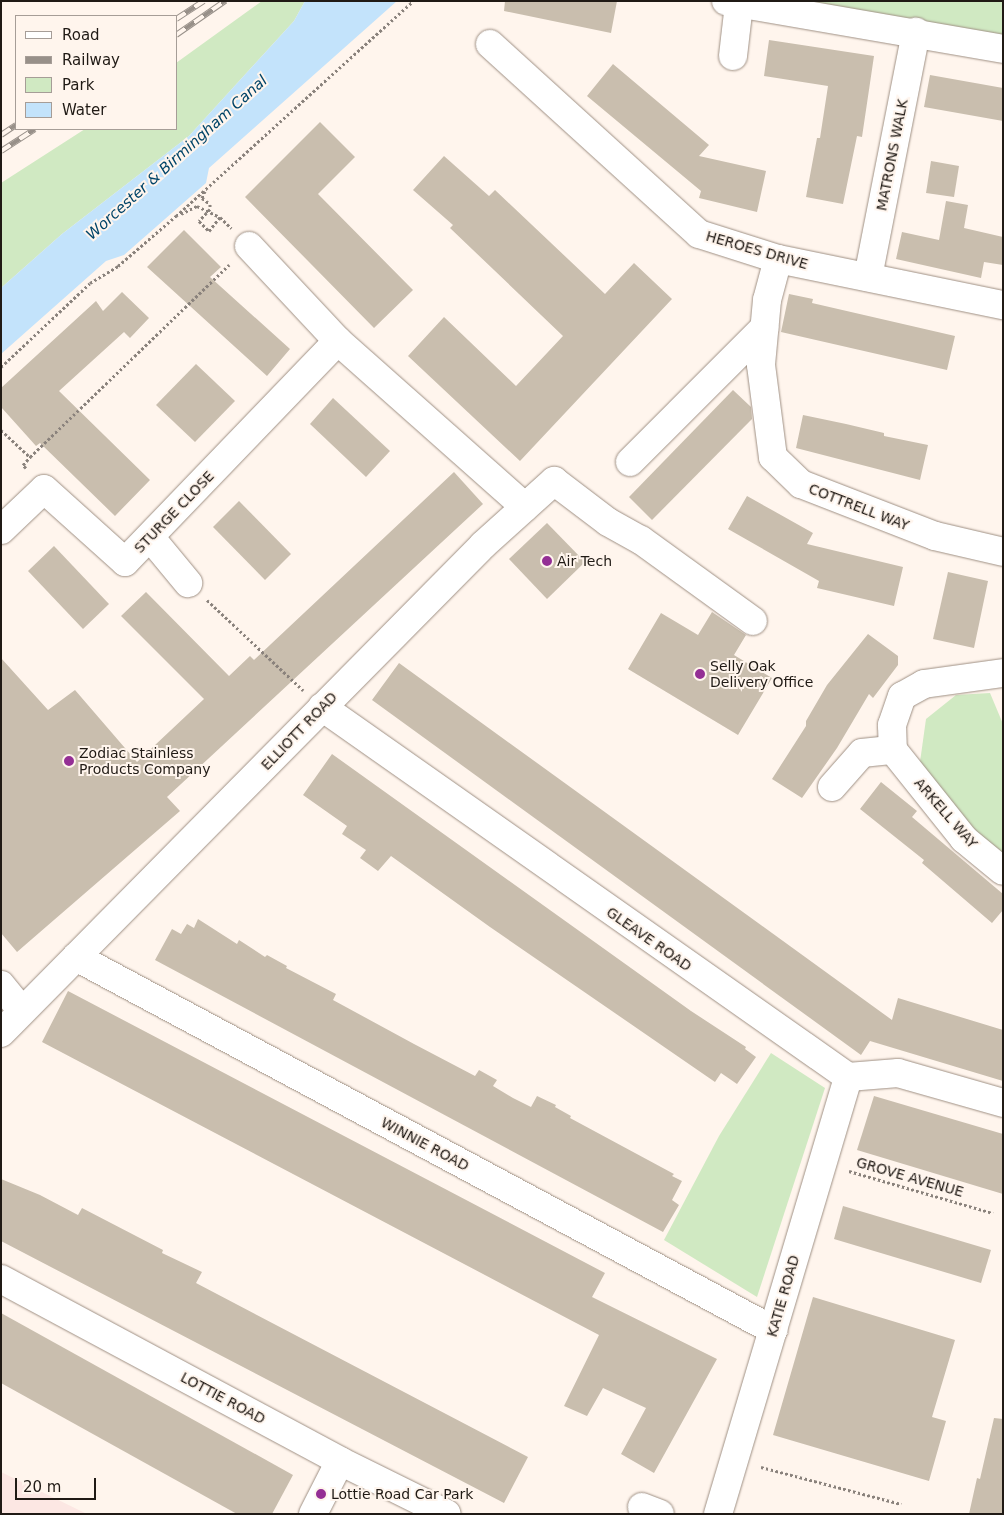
<!DOCTYPE html>
<style>
body{margin:0}
#map{position:relative;width:1004px;height:1515px;overflow:hidden;background:#fff5ed;font-family:"DejaVu Sans",sans-serif}
div>[style]{position:absolute}
.commercial>*{inset:0;background:#fce7e3}
.green>*{inset:0;background:#d0e9c2}
.water>*{inset:0;background:#c3e3fb}
.building>*{inset:0;background:#c9beae}
.path>*{height:3px;margin-top:-1.5px;transform-origin:0;background:repeating-linear-gradient(90deg,#8a827c 0 2.5px,transparent 0 5px)}
.roads{filter:drop-shadow(0 0 1px #9f9084) drop-shadow(0 0 1px #9f9084)}
.minor>*{height:28px;margin:-14px;padding:0 14px;transform-origin:14px;border-radius:14px;background:#fff}
.rail>*{height:5.5px;margin-top:-2.75px;transform-origin:0;background:repeating-linear-gradient(90deg,#fff5ed 0 11px,#989089 0 22px);box-sizing:border-box;border-block:1px solid #989089}
.dots>*{width:14px;height:14px;translate:-50% -50%;box-sizing:border-box;border:2px solid #fff5ed;border-radius:50%}
span{translate:-50% -50%;white-space:nowrap;text-align:center;line-height:1.15;-webkit-text-stroke:4px #fff5ed;paint-order:stroke}
.street-label{font-size:14px;color:#201a15}
.poi-label{font-size:14px;color:#201a15}
.left{translate:0 -50%;text-align:left}
.water-label{font-size:15px;color:#004468;font-style:italic}
.frame{position:absolute;inset:0;border:2px solid #201a15;pointer-events:none}
.legend{position:absolute;left:15px;top:15px;width:162px;height:115px;box-sizing:border-box;background:#fff5ed;border:1px solid #a69d97;margin:0;padding:6px 9px;list-style:none;font-size:15px;color:#201a15}
.legend li{display:flex;align-items:center;gap:10px;height:25px}
.legend b{width:25px;border:1px solid #a69d97}
.scale{position:absolute;left:15px;top:1478px;width:81px;height:22px;box-sizing:border-box;border:2px solid #201a15;border-top:0;padding-left:6px;font-size:15px;line-height:18px;white-space:nowrap;color:#201a15;-webkit-text-stroke:4px #fff5ed;paint-order:stroke}
</style>
<div id="map">
<div class="commercial">
<i style="clip-path:polygon(1px 1472px,87px 1514px,1px 1514px)"></i>
</div>
<div class="green">
<i style="clip-path:polygon(262px 1px,305px 1px,294px 21px,189px 136px,62px 234px,1px 288px,1px 183px,85px 129px,176px 129px,176px 63px)"></i>
<i style="clip-path:polygon(771px 1px,1003px 1px,1003px 39px)"></i>
<i style="clip-path:polygon(990px 693px,1003px 724px,1003px 858px,956px 814px,920px 762px,926px 719px,956px 695px)"></i>
<i style="clip-path:polygon(771px 1053px,825px 1088px,757px 1297px,664px 1240px,719px 1136px)"></i>
</div>
<div class="water">
<i style="clip-path:polygon(305px 1px,397px 1px,209px 168px,206px 183px,124px 255px,106px 261px,1px 354px,1px 288px,62px 234px,189px 136px,294px 21px)"></i>
</div>
<div class="building">
<i style="clip-path:polygon(505px 1px,617px 1px,611px 33px,504px 11px)"></i>
<i style="clip-path:polygon(769px 40px,874px 56px,862px 137px,857px 136px,843px 204px,806px 197px,817px 138px,820px 138px,828px 86px,764px 76px)"></i>
<i style="clip-path:polygon(613px 64px,709px 145px,699px 156px,766px 171px,757px 212px,699px 198px,701px 191px,587px 96px)"></i>
<i style="clip-path:polygon(930px 75px,1003px 88px,1003px 121px,924px 107px)"></i>
<i style="clip-path:polygon(320px 122px,355px 157px,318px 194px,413px 290px,374px 328px,245px 197px)"></i>
<i style="clip-path:polygon(444px 156px,489px 196px,495px 190px,605px 294px,634px 263px,672px 299px,520px 461px,408px 356px,444px 317px,516px 386px,563px 336px,450px 228px,453px 225px,413px 190px)"></i>
<i style="clip-path:polygon(931px 161px,959px 166px,954px 197px,926px 193px)"></i>
<i style="clip-path:polygon(946px 201px,968px 205px,964px 228px,1003px 237px,1003px 265px,984px 262px,981px 278px,896px 259px,902px 232px,939px 240px)"></i>
<i style="clip-path:polygon(184px 230px,221px 267px,210px 277px,290px 349px,267px 376px,147px 267px)"></i>
<i style="clip-path:polygon(122px 292px,149px 318px,130px 338px,124px 332px,59px 391px,150px 480px,115px 516px,40px 443px,36px 446px,1px 407px,1px 388px,96px 301px,103px 311px)"></i>
<i style="clip-path:polygon(789px 294px,813px 299px,812px 303px,955px 336px,947px 370px,781px 332px)"></i>
<i style="clip-path:polygon(196px 364px,235px 401px,195px 442px,156px 405px)"></i>
<i style="clip-path:polygon(733px 390px,751px 407px,752px 419px,652px 520px,629px 497px)"></i>
<i style="clip-path:polygon(333px 398px,390px 451px,366px 477px,310px 424px)"></i>
<i style="clip-path:polygon(803px 415px,846px 424px,884px 433px,884px 436px,928px 445px,920px 480px,796px 448px)"></i>
<i style="clip-path:polygon(454px 472px,483px 504px,167px 797px,180px 811px,17px 952px,1px 933px,1px 658px,48px 710px,75px 690px,137px 762px,204px 699px,121px 616px,146px 592px,229px 676px,250px 656px,254px 660px)"></i>
<i style="clip-path:polygon(747px 496px,813px 533px,807px 544px,903px 567px,894px 606px,817px 588px,819px 581px,728px 529px)"></i>
<i style="clip-path:polygon(239px 501px,291px 554px,265px 580px,213px 527px)"></i>
<i style="clip-path:polygon(547px 523px,585px 562px,547px 599px,509px 559px)"></i>
<i style="clip-path:polygon(54px 546px,109px 604px,83px 629px,28px 571px)"></i>
<i style="clip-path:polygon(948px 572px,988px 581px,974px 648px,933px 639px)"></i>
<i style="clip-path:polygon(712px 612px,746px 635px,734px 655px,772px 678px,738px 735px,628px 669px,661px 613px,698px 635px)"></i>
<i style="clip-path:polygon(868px 634px,898px 656px,898px 665px,873px 698px,869px 694px,837px 748px,802px 798px,772px 779px,806px 726px,806px 721px,827px 685px)"></i>
<i style="clip-path:polygon(399px 663px,892px 1020px,898px 998px,1003px 1030px,1003px 1081px,870px 1041px,861px 1055px,372px 700px)"></i>
<i style="clip-path:polygon(332px 754px,691px 1011px,746px 1047px,745px 1049px,756px 1057px,737px 1084px,721px 1073px,715px 1082px,490px 927px,391px 856px,378px 871px,360px 858px,366px 850px,342px 834px,347px 826px,303px 795px)"></i>
<i style="clip-path:polygon(881px 782px,917px 811px,912px 817px,1003px 894px,1003px 910px,992px 923px,922px 863px,924px 860px,860px 809px)"></i>
<i style="clip-path:polygon(198px 919px,237px 944px,239px 940px,265px 957px,267px 955px,287px 966px,286px 968px,336px 994px,333px 1000px,414px 1044px,475px 1076px,479px 1070px,497px 1080px,493px 1086px,513px 1098px,531px 1107px,537px 1096px,556px 1105px,555px 1107px,571px 1116px,570px 1118px,674px 1174px,672px 1176px,682px 1181px,672px 1200px,679px 1205px,663px 1232px,155px 960px,172px 929px,181px 934px,187px 924px,194px 928px)"></i>
<i style="clip-path:polygon(68px 991px,605px 1273px,592px 1297px,717px 1359px,654px 1473px,621px 1454px,646px 1408px,603px 1388px,587px 1416px,564px 1406px,599px 1335px,42px 1042px)"></i>
<i style="clip-path:polygon(874px 1096px,1003px 1134px,1003px 1194px,857px 1150px)"></i>
<i style="clip-path:polygon(1px 1179px,40px 1195px,78px 1215px,82px 1208px,163px 1250px,162px 1253px,202px 1272px,196px 1283px,528px 1457px,504px 1503px,1px 1241px)"></i>
<i style="clip-path:polygon(843px 1206px,991px 1250px,981px 1283px,834px 1239px)"></i>
<i style="clip-path:polygon(813px 1297px,955px 1340px,932px 1417px,946px 1421px,929px 1481px,773px 1435px)"></i>
<i style="clip-path:polygon(1px 1313px,293px 1475px,272px 1514px,237px 1514px,1px 1383px)"></i>
<i style="clip-path:polygon(994px 1418px,1003px 1419px,1003px 1514px,969px 1514px,977px 1478px,980px 1479px)"></i>
</div>
<div class="path">
<i style="left:205px;top:191px;width:8px;rotate:113deg"></i>
<i style="left:202px;top:198px;width:10px;rotate:37deg"></i>
<i style="left:210px;top:204px;width:5px;rotate:90deg"></i>
<i style="left:210px;top:209px;width:16px;rotate:133deg"></i>
<i style="left:199px;top:221px;width:14px;rotate:45deg"></i>
<i style="left:209px;top:231px;width:18px;rotate:-52deg"></i>
<i style="left:181px;top:214px;width:18px;rotate:-27deg"></i>
<i style="left:197px;top:206px;width:25px;rotate:26deg"></i>
<i style="left:220px;top:217px;width:16px;rotate:45deg"></i>
<i style="left:1px;top:367px;width:122px;rotate:-43.3deg"></i>
<i style="left:90px;top:283px;width:33px;rotate:-31deg"></i>
<i style="left:118px;top:266px;width:77px;rotate:-40.8deg"></i>
<i style="left:176px;top:216px;width:320px;rotate:-42.2deg"></i>
<i style="left:1px;top:430px;width:40px;rotate:43deg"></i>
<i style="left:26px;top:468px;width:4px;rotate:-135deg"></i>
<i style="left:23px;top:465px;width:11px;rotate:-49deg"></i>
<i style="left:30px;top:457px;width:277px;rotate:-44deg"></i>
<i style="left:207px;top:600px;width:132px;rotate:43.2deg"></i>
<i style="left:849px;top:1171px;width:150px;rotate:16.3deg"></i>
<i style="left:761px;top:1467px;width:145px;rotate:14.8deg"></i>
</div>
<div class="roads">
<div class="minor">
<i style="left:726px;top:1px;width:281px;rotate:9.8deg"></i>
<i style="left:490px;top:44px;width:282px;rotate:42.3deg"></i>
<i style="left:699px;top:234px;width:83px;rotate:17.6deg"></i>
<i style="left:778px;top:259px;width:230px;rotate:11.6deg"></i>
<i style="left:733px;top:56px;width:52px;rotate:-83.4deg"></i>
<i style="left:249px;top:246px;width:130px;rotate:46.9deg"></i>
<i style="left:338px;top:341px;width:250px;rotate:41.6deg"></i>
<i style="left:778px;top:259px;width:42px;rotate:105deg"></i>
<i style="left:767px;top:300px;width:65px;rotate:95.3deg"></i>
<i style="left:761px;top:365px;width:93px;rotate:82.6deg"></i>
<i style="left:773px;top:457px;width:39px;rotate:44deg"></i>
<i style="left:801px;top:484px;width:144px;rotate:21.2deg"></i>
<i style="left:935px;top:536px;width:70px;rotate:13.2deg"></i>
<i style="left:868px;top:277px;width:250px;rotate:-78.9deg"></i>
<i style="left:630px;top:462px;width:190px;rotate:-45deg"></i>
<i style="left:1px;top:530px;width:59px;rotate:-43.6deg"></i>
<i style="left:44px;top:489px;width:109px;rotate:42deg"></i>
<i style="left:125px;top:562px;width:307px;rotate:-46.1deg"></i>
<i style="left:150px;top:537px;width:60px;rotate:50.4deg"></i>
<i style="left:1003px;top:673px;width:80px;rotate:172.1deg"></i>
<i style="left:924px;top:684px;width:25px;rotate:151deg"></i>
<i style="left:902px;top:696px;width:31px;rotate:109deg"></i>
<i style="left:892px;top:725px;width:25px;rotate:88deg"></i>
<i style="left:893px;top:750px;width:114px;rotate:51.4deg"></i>
<i style="left:964px;top:839px;width:50px;rotate:39.4deg"></i>
<i style="left:322px;top:707px;width:643px;rotate:35.12deg"></i>
<i style="left:848px;top:1077px;width:50px;rotate:-4.6deg"></i>
<i style="left:898px;top:1073px;width:109px;rotate:15.9deg"></i>
<i style="left:832px;top:787px;width:45px;rotate:-48.6deg"></i>
<i style="left:862px;top:753px;width:31px;rotate:-6deg"></i>
<i style="left:76px;top:957px;width:791px;rotate:28.15deg"></i>
<i style="left:1px;top:985px;width:33px;rotate:51deg"></i>
<i style="left:1px;top:1033px;width:686px;rotate:-45.35deg"></i>
<i style="left:483px;top:545px;width:96px;rotate:-42deg"></i>
<i style="left:554px;top:481px;width:68px;rotate:37.2deg"></i>
<i style="left:608px;top:522px;width:38px;rotate:29deg"></i>
<i style="left:641px;top:540px;width:138px;rotate:35.9deg"></i>
<i style="left:1px;top:1279px;width:385px;rotate:28.2deg"></i>
<i style="left:340px;top:1461px;width:119px;rotate:26.4deg"></i>
<i style="left:642px;top:1507px;width:19px;rotate:21deg"></i>
<i style="left:313px;top:1514px;width:59px;rotate:-63deg"></i>
<i style="left:718px;top:1514px;width:456px;rotate:-73.4deg"></i>
</div>
</div>
<div class="rail">
<i style="left:176px;top:19px;width:33px;rotate:-33deg"></i>
<i style="left:176px;top:35px;width:60px;rotate:-34.8deg"></i>
<i style="left:1px;top:135px;width:18px;rotate:-34deg"></i>
<i style="left:1px;top:151px;width:40px;rotate:-32.9deg"></i>
</div>
<div class="dots">
<i style="left:547px;top:561px;background:#942f95"></i>
<i style="left:700px;top:674px;background:#942f95"></i>
<i style="left:69px;top:761px;background:#942f95"></i>
<i style="left:321px;top:1494px;background:#942f95"></i>
</div>
<div class="street-label">
<span style="left:892px;top:155px;rotate:-79deg">MATRONS WALK</span>
<span style="left:757px;top:250px;rotate:16deg">HEROES DRIVE</span>
<span style="left:859px;top:507px;rotate:21deg">COTTRELL WAY</span>
<span style="left:174px;top:512px;rotate:-46deg">STURGE CLOSE</span>
<span style="left:299px;top:731px;rotate:-46deg">ELLIOTT ROAD</span>
<span style="left:946px;top:813px;rotate:49deg">ARKELL WAY</span>
<span style="left:649px;top:939px;rotate:35deg">GLEAVE ROAD</span>
<span style="left:425px;top:1144px;rotate:28deg">WINNIE ROAD</span>
<span style="left:910px;top:1177px;rotate:16deg">GROVE AVENUE</span>
<span style="left:783px;top:1296px;rotate:-74deg">KATIE ROAD</span>
<span style="left:223px;top:1398px;rotate:28deg">LOTTIE ROAD</span>
</div>
<div class="poi-label">
<span class="left" style="left:557px;top:561px">Air Tech</span>
<span class="left" style="left:710px;top:674px">Selly Oak<br>Delivery Office</span>
<span class="left" style="left:79px;top:761px">Zodiac Stainless<br>Products Company</span>
<span class="left" style="left:331px;top:1494px">Lottie Road Car Park</span>
</div>
<div class="water-label">
<span style="left:177px;top:158px;rotate:-42deg">Worcester &amp; Birmingham Canal</span>
</div>
<div class="frame"></div>
<ul class="legend">
<li><b style="height:6px;background:#fff"></b>Road</li>
<li><b style="height:6px;background:#989089"></b>Railway</li>
<li><b style="height:14px;background:#d0e9c2"></b>Park</li>
<li><b style="height:14px;background:#c3e3fb"></b>Water</li>
</ul>
<div class="scale">20 m</div>
</div>
